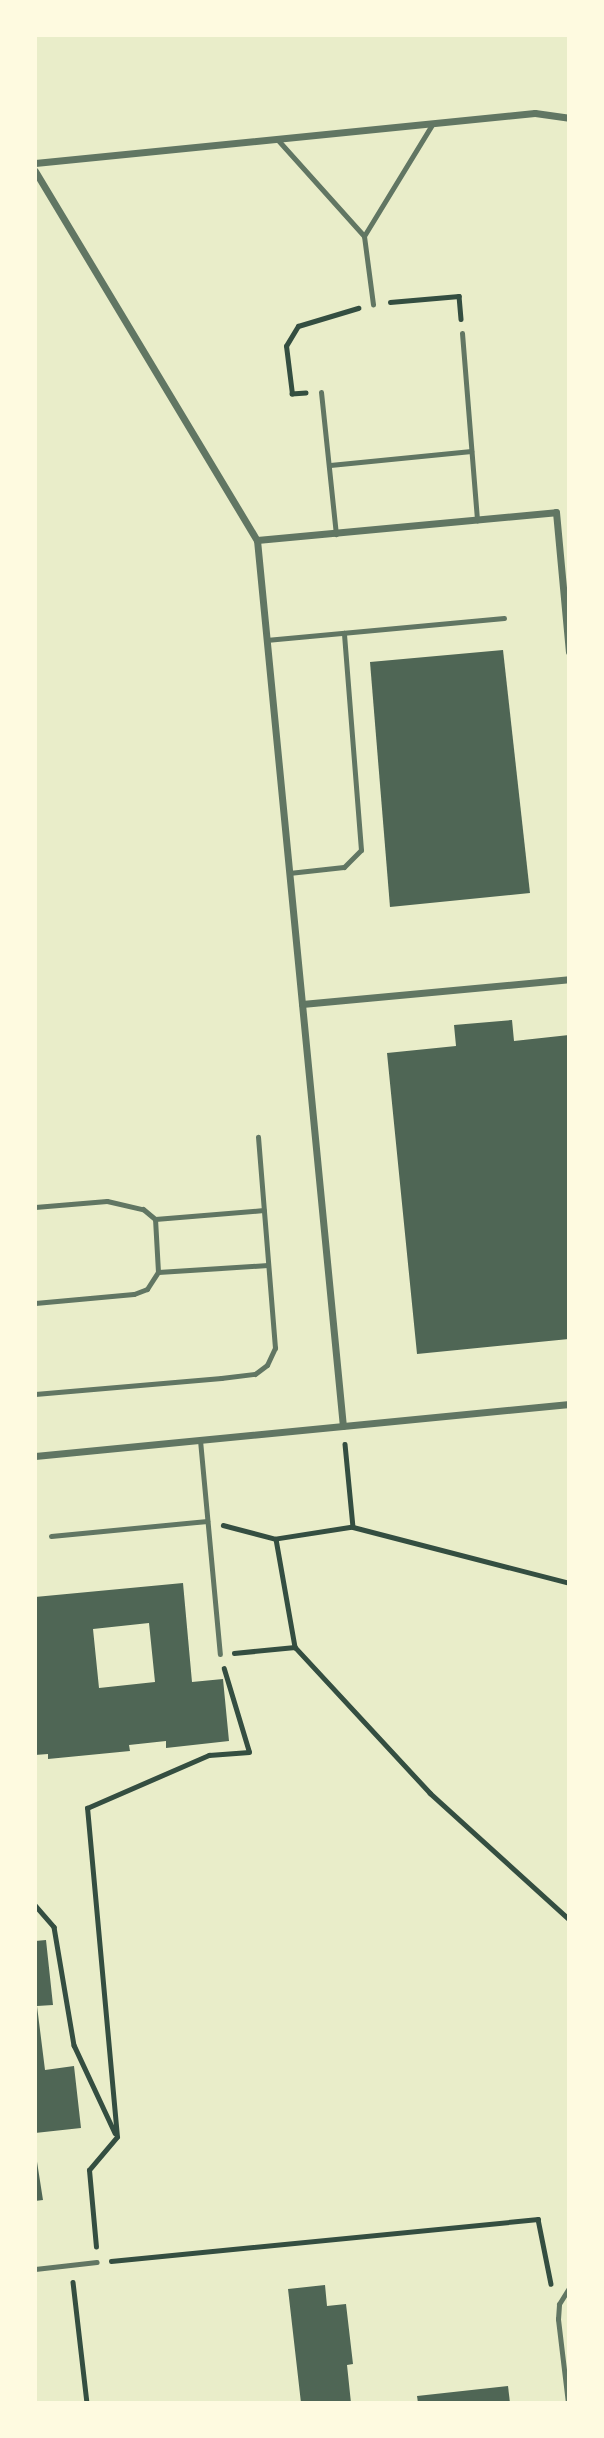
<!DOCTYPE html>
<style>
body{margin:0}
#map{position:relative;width:604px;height:2438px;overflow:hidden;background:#e9edc9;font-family:Rubik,sans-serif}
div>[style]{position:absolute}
.building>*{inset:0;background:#4f6655}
.path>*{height:4.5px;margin:-2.25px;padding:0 2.25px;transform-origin:2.25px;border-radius:2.25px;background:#344e41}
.service>*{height:5px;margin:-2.5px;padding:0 2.5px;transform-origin:2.5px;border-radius:2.5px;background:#617663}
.minor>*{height:7px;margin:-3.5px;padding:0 3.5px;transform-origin:3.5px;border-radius:3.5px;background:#617663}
span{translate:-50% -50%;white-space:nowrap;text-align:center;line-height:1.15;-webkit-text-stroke:5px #fefae0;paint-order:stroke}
.frame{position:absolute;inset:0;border:37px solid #fefae0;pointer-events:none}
</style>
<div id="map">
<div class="building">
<i style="clip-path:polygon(503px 650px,530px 893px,390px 907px,370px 662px)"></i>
<i style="clip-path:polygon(512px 1020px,514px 1041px,569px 1035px,569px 1339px,417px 1354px,387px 1053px,456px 1046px,454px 1025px)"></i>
<i style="clip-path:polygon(evenodd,183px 1583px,192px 1682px,223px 1679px,229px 1741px,166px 1748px,166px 1741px,129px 1745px,130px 1751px,48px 1759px,48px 1754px,35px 1755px,35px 1597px,183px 1583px,149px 1623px,155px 1682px,99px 1688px,93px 1629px,149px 1623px)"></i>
<i style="clip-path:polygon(46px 1940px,53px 2005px,37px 2006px,45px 2070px,74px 2066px,81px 2128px,35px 2133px,35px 1941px)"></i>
<i style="clip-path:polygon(35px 2149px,43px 2200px,35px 2201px)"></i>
<i style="clip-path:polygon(325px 2285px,327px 2306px,346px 2304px,353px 2364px,347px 2365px,351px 2403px,301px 2403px,288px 2289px)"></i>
<i style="clip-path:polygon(508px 2386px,510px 2403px,418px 2403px,417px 2396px)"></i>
</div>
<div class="path">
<i style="left:390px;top:302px;width:69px;rotate:-5deg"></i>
<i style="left:459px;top:296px;width:23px;rotate:85deg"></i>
<i style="left:306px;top:393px;width:14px;rotate:176deg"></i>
<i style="left:292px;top:394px;width:48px;rotate:-97.1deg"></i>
<i style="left:286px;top:346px;width:23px;rotate:-59deg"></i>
<i style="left:298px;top:326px;width:63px;rotate:-16.7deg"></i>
<i style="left:345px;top:1444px;width:83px;rotate:84.5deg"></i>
<i style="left:353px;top:1527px;width:223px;rotate:14.5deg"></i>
<i style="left:223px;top:1525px;width:55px;rotate:14.8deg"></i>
<i style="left:353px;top:1527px;width:78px;rotate:171.1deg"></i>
<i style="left:276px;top:1539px;width:110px;rotate:80deg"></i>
<i style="left:295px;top:1647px;width:199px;rotate:47.2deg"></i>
<i style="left:430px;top:1793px;width:188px;rotate:42.2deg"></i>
<i style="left:234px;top:1653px;width:61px;rotate:-5.6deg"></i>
<i style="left:35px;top:1905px;width:29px;rotate:49deg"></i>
<i style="left:54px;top:1927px;width:120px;rotate:80.4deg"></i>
<i style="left:74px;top:2045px;width:97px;rotate:65deg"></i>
<i style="left:96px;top:2247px;width:77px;rotate:-95.2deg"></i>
<i style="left:89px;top:2170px;width:43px;rotate:-49.7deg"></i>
<i style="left:117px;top:2137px;width:330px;rotate:-95.2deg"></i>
<i style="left:87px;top:1808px;width:133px;rotate:-23.5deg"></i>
<i style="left:209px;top:1755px;width:40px;rotate:-4.3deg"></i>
<i style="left:249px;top:1752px;width:87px;rotate:-106.8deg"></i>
<i style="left:111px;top:2261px;width:429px;rotate:-5.6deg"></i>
<i style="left:538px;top:2219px;width:66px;rotate:78.7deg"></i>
<i style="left:73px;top:2282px;width:122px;rotate:83.4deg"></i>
</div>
<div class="service">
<i style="left:277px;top:139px;width:130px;rotate:48.1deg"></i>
<i style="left:364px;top:236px;width:69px;rotate:82.5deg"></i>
<i style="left:364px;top:236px;width:132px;rotate:-58.6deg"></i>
<i style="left:462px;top:333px;width:188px;rotate:85.4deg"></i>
<i style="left:321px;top:392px;width:143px;rotate:84deg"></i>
<i style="left:330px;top:465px;width:142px;rotate:-5.7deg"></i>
<i style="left:266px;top:640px;width:239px;rotate:-5.3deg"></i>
<i style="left:289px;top:873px;width:55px;rotate:-6.2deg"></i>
<i style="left:344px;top:867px;width:24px;rotate:-45deg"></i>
<i style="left:361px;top:850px;width:218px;rotate:-94.5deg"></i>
<i style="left:35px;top:1207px;width:72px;rotate:-4.8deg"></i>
<i style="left:107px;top:1201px;width:37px;rotate:13deg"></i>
<i style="left:143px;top:1209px;width:16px;rotate:40deg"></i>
<i style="left:155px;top:1219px;width:109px;rotate:-4.7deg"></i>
<i style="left:158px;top:1272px;width:110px;rotate:-3.6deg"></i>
<i style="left:35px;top:1303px;width:99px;rotate:-5.2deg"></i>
<i style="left:134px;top:1294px;width:14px;rotate:-21deg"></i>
<i style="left:147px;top:1289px;width:20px;rotate:-57deg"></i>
<i style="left:158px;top:1272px;width:53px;rotate:-93.2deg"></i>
<i style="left:35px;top:1394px;width:187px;rotate:-4.9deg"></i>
<i style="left:221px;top:1378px;width:34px;rotate:-7deg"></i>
<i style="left:255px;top:1374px;width:15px;rotate:-37deg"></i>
<i style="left:267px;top:1365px;width:19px;rotate:-65deg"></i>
<i style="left:275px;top:1348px;width:212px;rotate:-94.6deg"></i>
<i style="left:200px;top:1440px;width:215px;rotate:84.7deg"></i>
<i style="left:51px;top:1536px;width:157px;rotate:-5.5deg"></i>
<i style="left:35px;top:2269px;width:62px;rotate:-6.4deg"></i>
<i style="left:568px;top:2403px;width:85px;rotate:-96.8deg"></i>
<i style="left:558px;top:2319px;width:15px;rotate:-86deg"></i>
<i style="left:559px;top:2304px;width:19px;rotate:-58deg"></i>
</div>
<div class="minor">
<i style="left:35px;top:163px;width:502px;rotate:-5.71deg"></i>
<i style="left:535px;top:113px;width:34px;rotate:8deg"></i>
<i style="left:35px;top:171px;width:431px;rotate:59deg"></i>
<i style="left:257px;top:540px;width:890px;rotate:84.46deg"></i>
<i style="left:257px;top:540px;width:300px;rotate:-5.3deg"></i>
<i style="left:556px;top:512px;width:140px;rotate:84.7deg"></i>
<i style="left:302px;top:1004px;width:268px;rotate:-5.3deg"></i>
<i style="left:35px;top:1456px;width:537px;rotate:-5.56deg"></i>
</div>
<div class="frame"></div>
</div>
